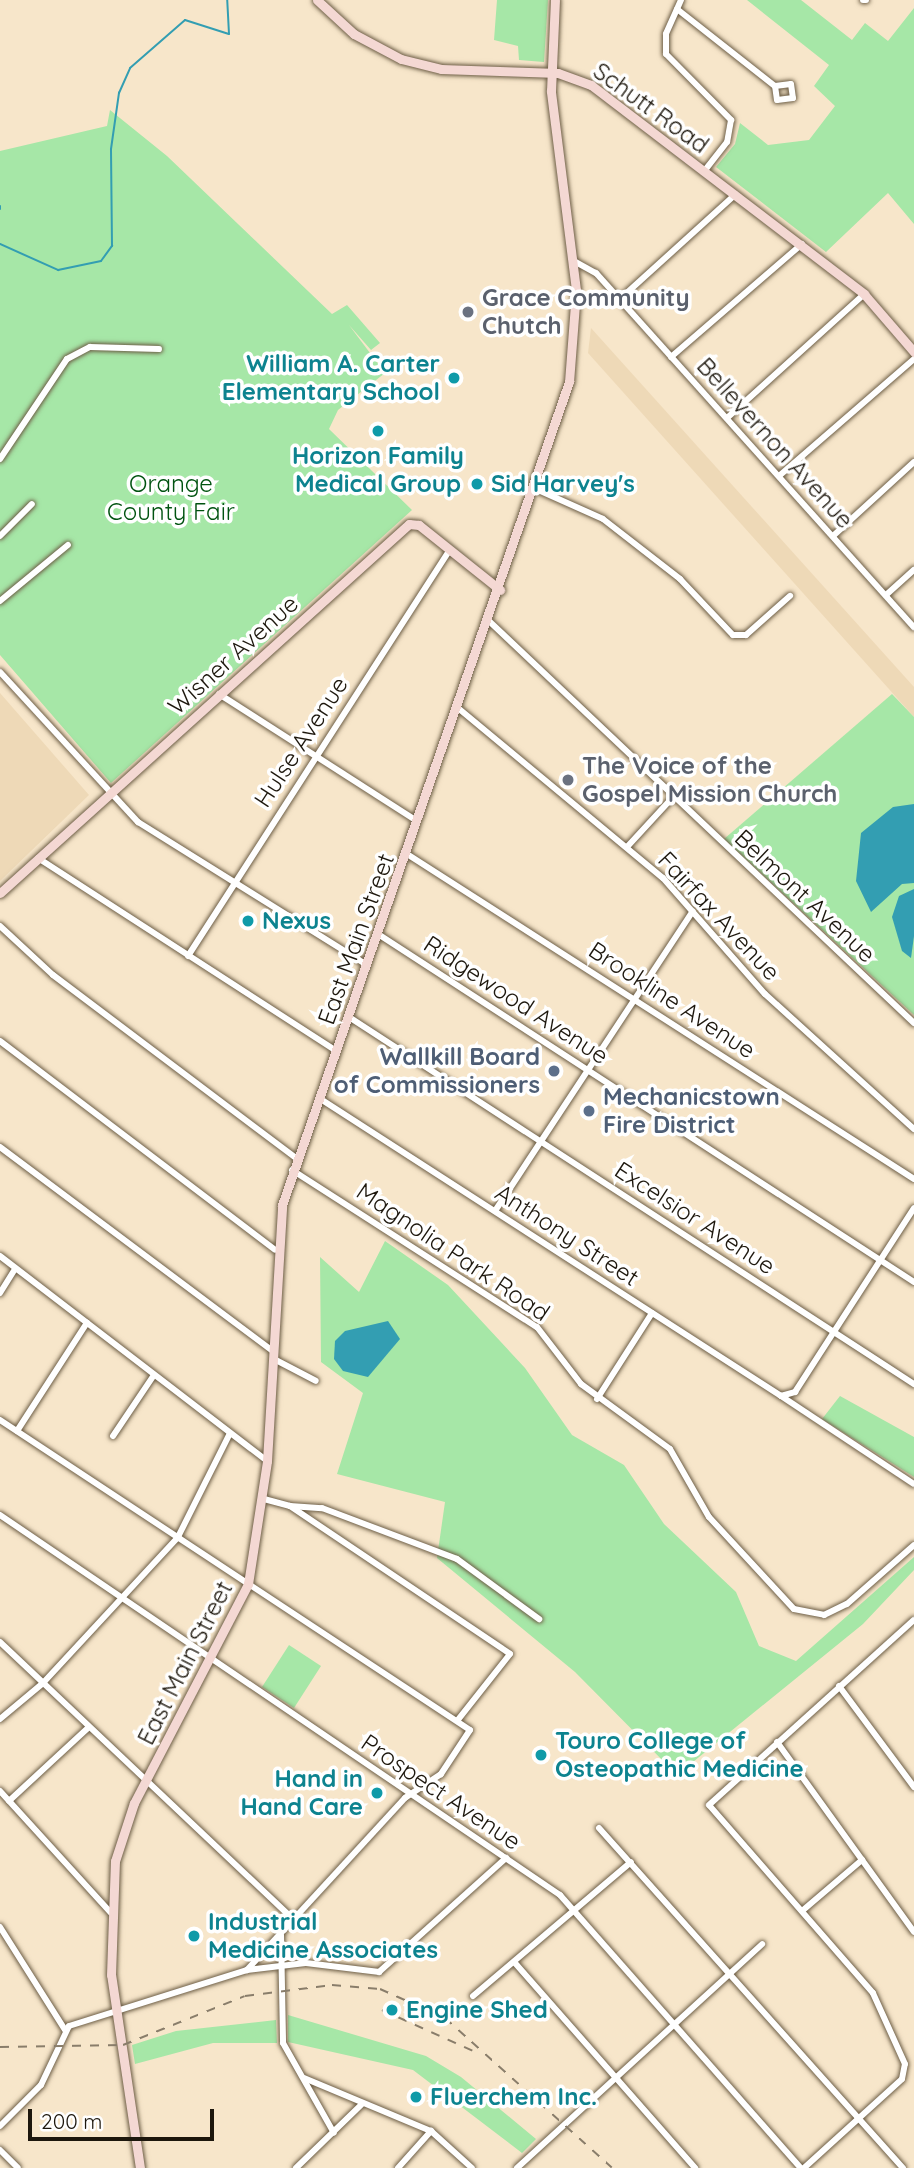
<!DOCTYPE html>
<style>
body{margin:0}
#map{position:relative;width:914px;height:2168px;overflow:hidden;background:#f7e6ca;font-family:Quicksand,sans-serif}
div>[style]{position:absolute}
.built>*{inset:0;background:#eed9b7}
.green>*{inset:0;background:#a6e7a7}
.water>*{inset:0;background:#339eb2}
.stream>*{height:2px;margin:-1px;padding:0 1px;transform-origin:1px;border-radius:1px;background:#339eb2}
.roads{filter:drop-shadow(0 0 2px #6d5e46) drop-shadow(0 0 2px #6d5e46)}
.street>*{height:6px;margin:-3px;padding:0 3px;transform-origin:3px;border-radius:3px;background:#fff}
.secondary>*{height:9px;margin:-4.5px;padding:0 4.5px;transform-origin:4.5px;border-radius:4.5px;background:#f4d8d3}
.rail>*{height:2px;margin-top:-1px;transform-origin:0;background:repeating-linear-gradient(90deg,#897d6a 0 9px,transparent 0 18px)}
.dots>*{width:19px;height:19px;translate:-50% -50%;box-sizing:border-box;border:4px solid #fff;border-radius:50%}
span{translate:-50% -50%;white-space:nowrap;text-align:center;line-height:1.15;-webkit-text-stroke:7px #fff;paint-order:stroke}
.street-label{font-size:24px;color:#1d170d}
.worship-label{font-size:24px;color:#5b616d;font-weight:700}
.left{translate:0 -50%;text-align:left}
.culture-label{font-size:24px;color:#0d838f;font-weight:700}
.right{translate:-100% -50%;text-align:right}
.park-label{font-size:24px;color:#005310}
.service-label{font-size:24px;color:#4e5e75;font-weight:700}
.scale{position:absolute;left:28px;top:2109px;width:186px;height:32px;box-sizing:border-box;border:4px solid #1d170d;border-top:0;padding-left:9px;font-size:21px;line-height:24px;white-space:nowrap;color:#1d170d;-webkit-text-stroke:5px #fff;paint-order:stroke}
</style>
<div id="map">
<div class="built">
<i style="clip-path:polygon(591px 328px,914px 687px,914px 717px,588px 353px)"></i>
<i style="clip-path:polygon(0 693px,89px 795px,0 881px)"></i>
</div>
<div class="green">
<i style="clip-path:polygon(497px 0,548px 0,544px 62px,519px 60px,518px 46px,494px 40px)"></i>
<i style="clip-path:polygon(747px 0,801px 0,852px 40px,865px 23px,888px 41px,914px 8px,914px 224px,888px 193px,826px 252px,716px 167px,735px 144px,740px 123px,768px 145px,809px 140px,835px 106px,814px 86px,829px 65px)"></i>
<i style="clip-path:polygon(110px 110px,167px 156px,332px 314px,347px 305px,380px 343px,371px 350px,349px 325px,385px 373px,338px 410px,329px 429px,412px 510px,111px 783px,0 655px,0 151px,107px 126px)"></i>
<i style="clip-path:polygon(892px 694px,914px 717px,914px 1015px,724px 839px)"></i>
<i style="clip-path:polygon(385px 1241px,448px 1285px,525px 1368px,572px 1435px,624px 1465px,664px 1524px,736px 1592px,759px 1646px,796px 1661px,914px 1557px,914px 1570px,863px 1624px,677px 1775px,575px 1672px,437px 1558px,445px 1502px,337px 1474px,363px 1393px,321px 1362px,320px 1257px,359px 1292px)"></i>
<i style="clip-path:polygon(840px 1396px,914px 1437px,914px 1477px,822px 1419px)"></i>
<i style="clip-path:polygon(289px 1645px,321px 1666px,294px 1708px,262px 1687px)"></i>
<i style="clip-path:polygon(288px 2015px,426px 2056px,461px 2077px,536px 2139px,522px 2153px,413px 2070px,288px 2042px)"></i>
<i style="clip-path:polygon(276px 2020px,277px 2043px,213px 2043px,135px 2064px,132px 2045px,176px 2031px)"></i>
</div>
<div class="water">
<i style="clip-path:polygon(914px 804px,914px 883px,902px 884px,871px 912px,856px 881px,861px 833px,893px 807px)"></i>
<i style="clip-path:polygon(914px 889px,914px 936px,911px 958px,902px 951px,892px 917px,899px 896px)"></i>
<i style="clip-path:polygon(388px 1321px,400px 1339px,368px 1377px,343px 1371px,334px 1359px,335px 1341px,345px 1331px)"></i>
</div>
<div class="stream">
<i style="left:0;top:206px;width:3px;rotate:90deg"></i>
<i style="left:0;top:244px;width:64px;rotate:24.1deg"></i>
<i style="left:58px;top:270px;width:44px;rotate:-11.8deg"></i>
<i style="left:101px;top:261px;width:19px;rotate:-54deg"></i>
<i style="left:112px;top:246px;width:97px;rotate:-90.6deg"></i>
<i style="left:111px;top:149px;width:57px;rotate:-81.9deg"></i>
<i style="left:119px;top:93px;width:27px;rotate:-66deg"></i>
<i style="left:130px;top:68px;width:73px;rotate:-41.1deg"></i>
<i style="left:185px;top:20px;width:46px;rotate:17.7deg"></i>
<i style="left:229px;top:34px;width:34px;rotate:-93deg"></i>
</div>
<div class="roads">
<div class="street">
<i style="left:681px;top:0;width:37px;rotate:114deg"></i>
<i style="left:666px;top:34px;width:20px;rotate:90deg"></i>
<i style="left:666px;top:54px;width:93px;rotate:45.4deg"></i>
<i style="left:731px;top:120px;width:22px;rotate:100deg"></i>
<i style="left:727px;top:142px;width:36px;rotate:128deg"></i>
<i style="left:863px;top:0;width:3px"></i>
<i style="left:677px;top:9px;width:125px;rotate:38.2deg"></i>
<i style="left:775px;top:86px;width:16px;rotate:-7deg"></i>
<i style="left:791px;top:84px;width:14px;rotate:82deg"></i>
<i style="left:793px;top:98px;width:16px;rotate:173deg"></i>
<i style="left:777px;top:100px;width:14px;rotate:-98deg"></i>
<i style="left:574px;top:261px;width:25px;rotate:29deg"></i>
<i style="left:596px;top:273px;width:476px;rotate:48.1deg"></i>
<i style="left:620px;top:299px;width:156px;rotate:-42.2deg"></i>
<i style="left:671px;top:357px;width:173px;rotate:-40.8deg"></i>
<i style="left:727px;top:418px;width:185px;rotate:-42.1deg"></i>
<i style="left:0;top:459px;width:120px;rotate:-56.2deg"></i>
<i style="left:67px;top:359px;width:26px;rotate:-28deg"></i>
<i style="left:90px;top:347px;width:69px;rotate:1.7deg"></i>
<i style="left:779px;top:476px;width:179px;rotate:-40.9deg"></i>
<i style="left:536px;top:489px;width:73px;rotate:24.1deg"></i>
<i style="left:603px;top:519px;width:98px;rotate:37.9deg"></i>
<i style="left:680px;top:579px;width:77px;rotate:46.6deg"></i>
<i style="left:733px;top:635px;width:13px"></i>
<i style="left:746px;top:635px;width:59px;rotate:-41.6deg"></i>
<i style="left:0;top:536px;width:45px;rotate:-45deg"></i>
<i style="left:833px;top:536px;width:110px;rotate:-42.4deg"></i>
<i style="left:886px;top:595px;width:38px;rotate:-42deg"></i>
<i style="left:0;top:601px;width:88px;rotate:-39.5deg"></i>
<i style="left:489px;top:621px;width:585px;rotate:43.41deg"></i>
<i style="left:0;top:672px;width:204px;rotate:47.4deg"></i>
<i style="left:138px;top:822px;width:270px;rotate:32deg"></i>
<i style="left:219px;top:694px;width:235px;rotate:32.7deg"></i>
<i style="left:458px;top:708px;width:266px;rotate:39.7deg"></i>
<i style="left:663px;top:878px;width:154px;rotate:48.7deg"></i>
<i style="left:765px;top:994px;width:201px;rotate:42.2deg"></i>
<i style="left:627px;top:847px;width:67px;rotate:-47.4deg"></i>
<i style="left:407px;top:854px;width:602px;rotate:32.66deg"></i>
<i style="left:38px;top:858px;width:355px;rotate:32.9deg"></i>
<i style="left:0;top:926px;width:72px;rotate:42.8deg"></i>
<i style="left:53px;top:975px;width:304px;rotate:37deg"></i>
<i style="left:378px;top:934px;width:639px;rotate:32.99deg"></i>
<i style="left:188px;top:956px;width:482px;rotate:-57.2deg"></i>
<i style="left:349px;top:1017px;width:674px;rotate:33.01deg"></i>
<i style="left:0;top:1041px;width:345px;rotate:37.2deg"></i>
<i style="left:319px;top:1098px;width:550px;rotate:32.82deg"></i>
<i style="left:781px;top:1396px;width:15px;rotate:-16deg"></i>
<i style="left:795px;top:1392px;width:219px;rotate:-57.1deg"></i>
<i style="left:0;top:1147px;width:342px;rotate:36.8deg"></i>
<i style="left:292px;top:1170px;width:291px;rotate:32.7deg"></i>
<i style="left:537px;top:1327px;width:72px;rotate:52.3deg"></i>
<i style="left:581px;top:1384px;width:110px;rotate:36.1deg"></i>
<i style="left:670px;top:1449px;width:78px;rotate:60.2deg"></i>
<i style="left:709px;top:1517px;width:125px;rotate:47.3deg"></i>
<i style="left:794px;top:1609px;width:31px;rotate:11deg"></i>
<i style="left:824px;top:1615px;width:25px;rotate:-26deg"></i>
<i style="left:847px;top:1604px;width:89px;rotate:-41.4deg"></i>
<i style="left:495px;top:1211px;width:359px;rotate:-56.6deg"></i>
<i style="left:0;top:1256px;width:337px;rotate:37.5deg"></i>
<i style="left:0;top:1293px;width:28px;rotate:-58deg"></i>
<i style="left:274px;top:1359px;width:47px;rotate:27.6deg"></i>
<i style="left:781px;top:1396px;width:159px;rotate:33.5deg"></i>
<i style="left:597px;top:1399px;width:102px;rotate:-57.4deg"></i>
<i style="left:0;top:1420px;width:563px;rotate:33.41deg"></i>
<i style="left:470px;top:1730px;width:53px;rotate:123.4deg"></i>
<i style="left:441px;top:1774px;width:43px;rotate:146.3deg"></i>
<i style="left:405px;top:1798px;width:234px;rotate:132.6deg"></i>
<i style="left:17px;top:1431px;width:129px;rotate:-57.1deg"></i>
<i style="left:113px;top:1436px;width:73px;rotate:-56.1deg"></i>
<i style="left:264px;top:1499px;width:27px;rotate:15deg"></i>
<i style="left:290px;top:1506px;width:265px;rotate:33.9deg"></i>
<i style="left:510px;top:1654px;width:85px;rotate:128.3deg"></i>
<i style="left:290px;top:1506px;width:32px;rotate:4deg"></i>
<i style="left:322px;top:1508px;width:144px;rotate:20.7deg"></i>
<i style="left:457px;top:1559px;width:102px;rotate:36.2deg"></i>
<i style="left:0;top:1515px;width:677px;rotate:34.16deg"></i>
<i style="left:560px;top:1895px;width:364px;rotate:48.6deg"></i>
<i style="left:0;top:1642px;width:405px;rotate:43.4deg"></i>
<i style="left:839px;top:1686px;width:126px;rotate:53.4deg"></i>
<i style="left:0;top:1719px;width:56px;rotate:-39.9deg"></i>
<i style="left:43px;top:1683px;width:199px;rotate:-47.2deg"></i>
<i style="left:178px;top:1537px;width:114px;rotate:-63.4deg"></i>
<i style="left:777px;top:1742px;width:234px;rotate:54.2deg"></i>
<i style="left:0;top:1791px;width:165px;rotate:47.7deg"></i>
<i style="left:9px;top:1801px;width:109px;rotate:-42.8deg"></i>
<i style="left:599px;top:1828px;width:456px;rotate:48.2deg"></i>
<i style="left:802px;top:1911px;width:79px;rotate:-40.4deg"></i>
<i style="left:0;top:1927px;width:122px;rotate:57.7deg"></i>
<i style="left:281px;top:1935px;width:108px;rotate:88.9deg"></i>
<i style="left:283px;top:2043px;width:103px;rotate:60.5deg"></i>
<i style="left:515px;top:1963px;width:273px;rotate:48.7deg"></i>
<i style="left:473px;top:1996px;width:207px;rotate:-40.3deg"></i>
<i style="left:304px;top:2078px;width:138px;rotate:22.7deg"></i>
<i style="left:431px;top:2131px;width:55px;rotate:42.1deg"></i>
<i style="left:0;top:2126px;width:58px;rotate:-45deg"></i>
<i style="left:41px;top:2085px;width:65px;rotate:-64.6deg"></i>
<i style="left:69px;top:2026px;width:187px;rotate:-17.5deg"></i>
<i style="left:247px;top:1970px;width:59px;rotate:-6.8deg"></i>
<i style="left:306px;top:1963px;width:74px;rotate:7deg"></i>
<i style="left:379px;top:1972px;width:171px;rotate:-41.9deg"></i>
<i style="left:0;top:2150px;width:25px;rotate:45deg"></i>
<i style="left:296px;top:2168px;width:91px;rotate:-44.1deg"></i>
<i style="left:398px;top:2168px;width:50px;rotate:-48.3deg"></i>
<i style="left:517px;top:2168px;width:332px;rotate:-42.4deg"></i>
<i style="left:804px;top:2168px;width:132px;rotate:-42.2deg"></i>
<i style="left:902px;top:2079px;width:15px;rotate:-79deg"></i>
<i style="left:905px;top:2064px;width:78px;rotate:-114.3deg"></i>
<i style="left:873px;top:1993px;width:249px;rotate:-131.1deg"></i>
<i style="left:709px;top:1805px;width:276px;rotate:-42.1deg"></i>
</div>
<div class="secondary">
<i style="left:317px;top:0;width:50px;rotate:42.6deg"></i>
<i style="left:354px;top:34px;width:53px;rotate:28deg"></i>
<i style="left:401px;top:59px;width:41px;rotate:14deg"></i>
<i style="left:441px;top:69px;width:117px;rotate:2deg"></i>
<i style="left:558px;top:73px;width:35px;rotate:20deg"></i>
<i style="left:591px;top:85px;width:344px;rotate:37.4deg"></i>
<i style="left:864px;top:294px;width:77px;rotate:49.2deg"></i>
<i style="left:0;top:893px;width:551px;rotate:-42.06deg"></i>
<i style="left:409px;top:524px;width:10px;rotate:6deg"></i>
<i style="left:419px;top:525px;width:104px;rotate:38.7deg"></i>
<i style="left:140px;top:2168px;width:195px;rotate:-98.5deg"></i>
<i style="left:111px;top:1975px;width:114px;rotate:-88deg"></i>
<i style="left:115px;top:1861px;width:61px;rotate:-71.9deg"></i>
<i style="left:134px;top:1803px;width:247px;rotate:-62.5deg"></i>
<i style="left:248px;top:1584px;width:124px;rotate:-81.2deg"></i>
<i style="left:267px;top:1461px;width:256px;rotate:-86.6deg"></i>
<i style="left:282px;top:1205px;width:872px;rotate:-70.78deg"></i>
<i style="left:569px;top:382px;width:92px;rotate:-85.6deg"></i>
<i style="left:576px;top:290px;width:201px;rotate:-97.2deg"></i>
<i style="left:551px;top:91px;width:91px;rotate:-87.5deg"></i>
</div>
</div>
<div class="rail">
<i style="left:382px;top:2010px;width:107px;rotate:24.2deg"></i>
<i style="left:0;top:2047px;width:123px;rotate:-0.9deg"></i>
<i style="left:123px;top:2045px;width:131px;rotate:-21.9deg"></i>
<i style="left:245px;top:1996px;width:88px;rotate:-7.2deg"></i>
<i style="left:332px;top:1985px;width:48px;rotate:4.8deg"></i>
<i style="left:380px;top:1989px;width:71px;rotate:24deg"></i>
<i style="left:445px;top:2018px;width:224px;rotate:41.9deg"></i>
</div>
<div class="dots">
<i style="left:468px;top:312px;background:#6b7280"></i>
<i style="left:454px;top:378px;background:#0f9aa8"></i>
<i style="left:378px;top:431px;background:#0f9aa8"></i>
<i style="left:477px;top:484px;background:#0f9aa8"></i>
<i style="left:568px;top:780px;background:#6b7280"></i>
<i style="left:248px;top:921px;background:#0f9aa8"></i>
<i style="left:554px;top:1071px;background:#5c6f8a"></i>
<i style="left:589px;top:1111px;background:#5c6f8a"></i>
<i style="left:541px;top:1755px;background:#0f9aa8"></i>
<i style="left:377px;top:1793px;background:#0f9aa8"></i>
<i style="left:194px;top:1936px;background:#0f9aa8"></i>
<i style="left:392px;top:2010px;background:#0f9aa8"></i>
<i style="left:416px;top:2097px;background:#0f9aa8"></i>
</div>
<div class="street-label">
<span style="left:651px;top:108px;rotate:36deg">Schutt Road</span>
<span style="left:775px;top:443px;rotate:48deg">Bellevernon Avenue</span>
<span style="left:233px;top:655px;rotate:-42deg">Wisner Avenue</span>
<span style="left:301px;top:742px;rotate:-57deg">Hulse Avenue</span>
<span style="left:805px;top:896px;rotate:43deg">Belmont Avenue</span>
<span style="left:719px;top:916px;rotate:47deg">Fairfax Avenue</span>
<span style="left:356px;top:939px;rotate:-70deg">East Main Street</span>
<span style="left:516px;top:1000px;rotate:33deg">Ridgewood Avenue</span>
<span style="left:672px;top:1000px;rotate:33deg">Brookline Avenue</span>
<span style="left:695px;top:1218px;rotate:33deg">Excelsior Avenue</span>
<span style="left:567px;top:1235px;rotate:33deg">Anthony Street</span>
<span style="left:453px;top:1252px;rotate:34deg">Magnolia Park Road</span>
<span style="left:185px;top:1663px;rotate:-63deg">East Main Street</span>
<span style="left:441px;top:1792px;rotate:34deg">Prospect Avenue</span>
</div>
<div class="worship-label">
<span class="left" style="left:482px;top:312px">Grace Community<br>Chutch</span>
<span class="left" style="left:582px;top:780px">The Voice of the<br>Gospel Mission Church</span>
</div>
<div class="culture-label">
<span class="right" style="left:440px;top:378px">William A. Carter<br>Elementary School</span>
<span style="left:378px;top:470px">Horizon Family<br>Medical Group</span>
<span class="left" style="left:491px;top:484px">Sid Harvey's</span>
<span class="left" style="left:262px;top:921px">Nexus</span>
<span class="left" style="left:555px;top:1755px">Touro College of<br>Osteopathic Medicine</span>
<span class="right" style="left:363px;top:1793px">Hand in<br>Hand Care</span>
<span class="left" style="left:208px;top:1936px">Industrial<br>Medicine Associates</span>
<span class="left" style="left:406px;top:2010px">Engine Shed</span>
<span class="left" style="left:430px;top:2097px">Fluerchem Inc.</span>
</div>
<div class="park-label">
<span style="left:171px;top:498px">Orange<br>County Fair</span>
</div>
<div class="service-label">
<span class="right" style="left:540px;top:1071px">Wallkill Board<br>of Commissioners</span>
<span class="left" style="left:603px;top:1111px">Mechanicstown<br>Fire District</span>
</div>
<div class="scale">200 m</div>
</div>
